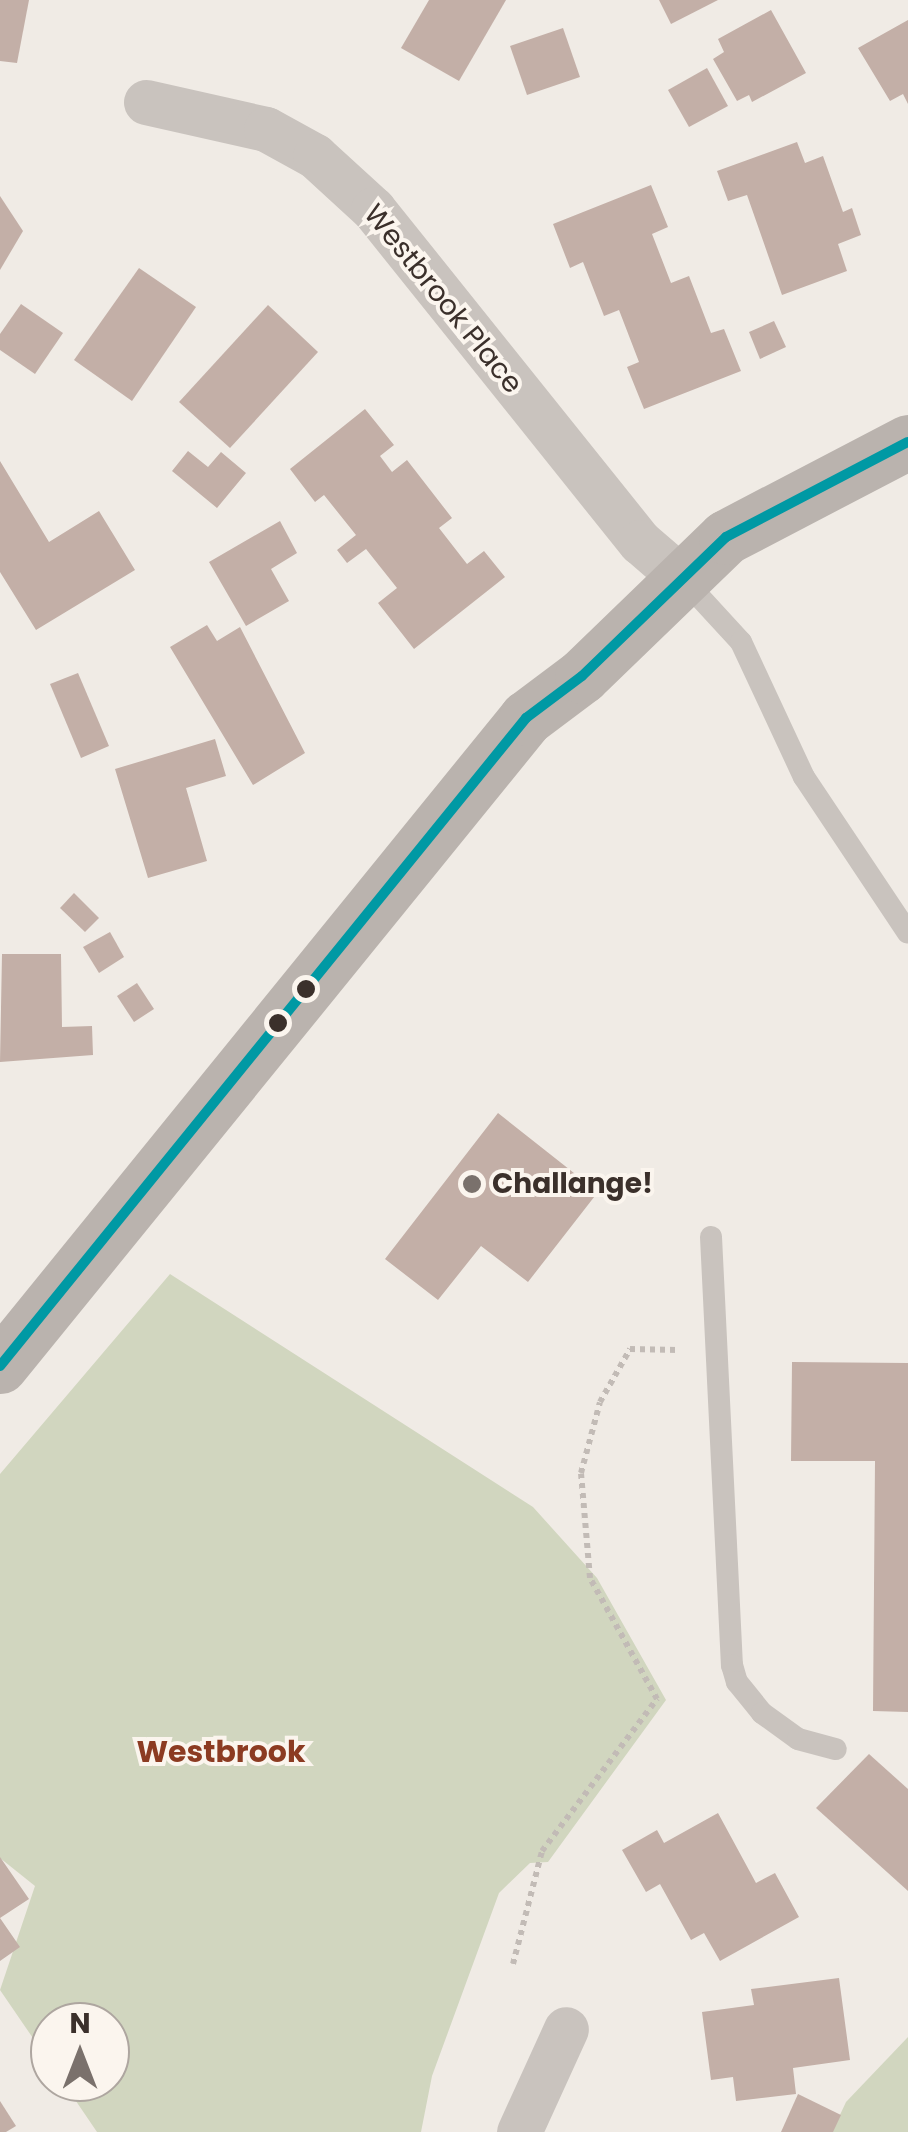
<!DOCTYPE html>
<style>
body{margin:0}
#map{position:relative;width:908px;height:2132px;overflow:hidden;background:#f0ebe5;font-family:Poppins,sans-serif}
div>[style]{position:absolute}
.green>*{inset:0;background:#d1d6bf}
.building>*{inset:0;background:#c3afa7}
.path>*{height:6px;margin-top:-3px;transform-origin:0;background:repeating-linear-gradient(90deg,#c2bbb6 0 5px,transparent 0 10px)}
.lane>*{height:22px;margin:-11px;padding:0 11px;transform-origin:11px;border-radius:11px;background:#c9c3be}
.street>*{height:45px;margin:-22.5px;padding:0 22.5px;transform-origin:22.5px;border-radius:22.5px;background:#c9c3be}
.secondary>*{height:55px;margin:-27.5px;padding:0 27.5px;transform-origin:27.5px;border-radius:27.5px;background:#bab3ae}
.bus-1>*{height:10px;margin:-5px;padding:0 5px;transform-origin:5px;border-radius:5px;background:#0099a4}
.dots>*{width:28px;height:28px;translate:-50% -50%;box-sizing:border-box;border:5px solid #fbf5ee;border-radius:50%}
span{translate:-50% -50%;white-space:nowrap;text-align:center;line-height:1.15;-webkit-text-stroke:8px #fbf5ee;paint-order:stroke}
.street-label{font-size:28px;color:#3b302b}
.poi-label{font-size:28px;color:#3b302b;font-weight:700}
.left{translate:0 -50%;text-align:left}
.neighbourhood-label{font-size:30px;color:#8c3b22;font-weight:700}
.north{position:absolute;left:30px;top:2002px;width:100px;height:100px;box-sizing:border-box;background:#fbf5ee;border:2px solid #aea6a0;border-radius:50%;rotate:0deg;font-size:28px;font-weight:700;line-height:40px;text-align:center;color:#3b302b}
.north::after{content:'';display:block;margin:auto;width:35px;height:45px;background:#7a716c;clip-path:polygon(50% 0,100% 100%,50% 72%,0 100%)}
</style>
<div id="map">
<div class="green">
<i style="clip-path:polygon(170px 1274px,533px 1507px,597px 1578px,666px 1700px,548px 1862px,530px 1863px,499px 1893px,432px 2076px,421px 2132px,97px 2132px,63px 2082px,110px 2082px,110px 2022px,50px 2022px,50px 2063px,0 1990px,35px 1886px,0 1858px,0 1474px)"></i>
<i style="clip-path:polygon(908px 2037px,908px 2132px,832px 2132px,846px 2102px)"></i>
</div>
<div class="building">
<i style="clip-path:polygon(0 0,29px 0,17px 63px,0 61px)"></i>
<i style="clip-path:polygon(429px 0,506px 0,459px 81px,401px 48px)"></i>
<i style="clip-path:polygon(659px 0,718px 0,671px 24px)"></i>
<i style="clip-path:polygon(771px 10px,806px 73px,752px 102px,749px 95px,737px 101px,713px 59px,724px 52px,718px 39px)"></i>
<i style="clip-path:polygon(908px 20px,908px 104px,903px 94px,890px 101px,858px 48px)"></i>
<i style="clip-path:polygon(563px 28px,580px 77px,527px 95px,510px 46px)"></i>
<i style="clip-path:polygon(707px 68px,728px 106px,689px 127px,668px 90px)"></i>
<i style="clip-path:polygon(797px 142px,805px 163px,823px 156px,843px 212px,852px 208px,861px 235px,838px 244px,847px 271px,782px 295px,747px 195px,728px 201px,717px 171px)"></i>
<i style="clip-path:polygon(651px 185px,668px 227px,652px 234px,671px 283px,689px 276px,711px 333px,724px 329px,741px 371px,644px 409px,627px 367px,639px 362px,619px 310px,604px 316px,583px 262px,570px 268px,553px 224px)"></i>
<i style="clip-path:polygon(0 196px,23px 231px,0 270px)"></i>
<i style="clip-path:polygon(139px 268px,196px 307px,132px 401px,74px 360px)"></i>
<i style="clip-path:polygon(21px 304px,63px 333px,35px 374px,0 350px,0 334px)"></i>
<i style="clip-path:polygon(268px 305px,318px 352px,230px 448px,179px 402px)"></i>
<i style="clip-path:polygon(774px 321px,786px 347px,760px 359px,749px 332px)"></i>
<i style="clip-path:polygon(365px 409px,394px 445px,380px 456px,392px 472px,407px 460px,452px 518px,439px 528px,467px 564px,484px 551px,505px 577px,414px 649px,378px 603px,397px 588px,366px 549px,347px 563px,337px 550px,356px 535px,324px 495px,315px 502px,290px 469px)"></i>
<i style="clip-path:polygon(188px 451px,208px 467px,221px 452px,246px 473px,217px 508px,172px 471px)"></i>
<i style="clip-path:polygon(0 461px,49px 542px,99px 511px,135px 570px,36px 630px,0 572px)"></i>
<i style="clip-path:polygon(280px 521px,297px 553px,271px 569px,289px 601px,246px 626px,209px 562px)"></i>
<i style="clip-path:polygon(207px 625px,217px 641px,240px 627px,305px 753px,253px 785px,170px 647px)"></i>
<i style="clip-path:polygon(78px 673px,109px 746px,81px 758px,50px 684px)"></i>
<i style="clip-path:polygon(215px 739px,226px 776px,186px 788px,207px 861px,148px 878px,115px 769px)"></i>
<i style="clip-path:polygon(74px 893px,99px 918px,85px 932px,60px 908px)"></i>
<i style="clip-path:polygon(110px 932px,124px 957px,99px 973px,83px 947px)"></i>
<i style="clip-path:polygon(2px 954px,61px 954px,62px 1027px,92px 1026px,93px 1055px,0 1062px)"></i>
<i style="clip-path:polygon(137px 983px,154px 1009px,134px 1022px,117px 996px)"></i>
<i style="clip-path:polygon(498px 1113px,598px 1192px,528px 1282px,481px 1246px,438px 1300px,385px 1259px)"></i>
<i style="clip-path:polygon(792px 1362px,908px 1363px,908px 1712px,873px 1711px,875px 1461px,791px 1461px)"></i>
<i style="clip-path:polygon(869px 1754px,908px 1789px,908px 1891px,816px 1808px)"></i>
<i style="clip-path:polygon(718px 1813px,756px 1883px,775px 1873px,799px 1917px,720px 1961px,704px 1933px,691px 1940px,660px 1884px,646px 1892px,622px 1850px,657px 1830px,664px 1843px)"></i>
<i style="clip-path:polygon(0 1857px,29px 1899px,0 1918px,20px 1947px,0 1961px)"></i>
<i style="clip-path:polygon(839px 1978px,850px 2060px,793px 2068px,796px 2094px,736px 2101px,733px 2077px,711px 2080px,702px 2012px,754px 2005px,751px 1989px)"></i>
<i style="clip-path:polygon(798px 2094px,841px 2115px,833px 2132px,781px 2132px)"></i>
<i style="clip-path:polygon(0 2101px,16px 2126px,6px 2132px,0 2132px)"></i>
</div>
<div class="path">
<i style="left:513px;top:1964px;width:117px;rotate:-75.6deg"></i>
<i style="left:542px;top:1851px;width:191px;rotate:-52.9deg"></i>
<i style="left:657px;top:1699px;width:138px;rotate:-119deg"></i>
<i style="left:590px;top:1578px;width:105px;rotate:-94.9deg"></i>
<i style="left:581px;top:1473px;width:73px;rotate:-75deg"></i>
<i style="left:600px;top:1402px;width:61px;rotate:-60.5deg"></i>
<i style="left:630px;top:1349px;width:48px;rotate:1.2deg"></i>
</div>
<div class="lane">
<i style="left:684px;top:580px;width:84px;rotate:47.4deg"></i>
<i style="left:741px;top:642px;width:149px;rotate:65deg"></i>
<i style="left:804px;top:777px;width:187px;rotate:56.3deg"></i>
<i style="left:711px;top:1237px;width:429px;rotate:87.2deg"></i>
<i style="left:732px;top:1665px;width:18px;rotate:74deg"></i>
<i style="left:737px;top:1682px;width:40px;rotate:51deg"></i>
<i style="left:762px;top:1713px;width:44px;rotate:35.8deg"></i>
<i style="left:798px;top:1739px;width:39px;rotate:15deg"></i>
</div>
<div class="street">
<i style="left:146px;top:102px;width:123px;rotate:12.7deg"></i>
<i style="left:266px;top:129px;width:56px;rotate:28.9deg"></i>
<i style="left:315px;top:156px;width:79px;rotate:42.4deg"></i>
<i style="left:373px;top:209px;width:427px;rotate:51.3deg"></i>
<i style="left:640px;top:542px;width:58px;rotate:40.8deg"></i>
<i style="left:519px;top:2132px;width:113px;rotate:-65.5deg"></i>
</div>
<div class="secondary">
<i style="left:0;top:1366px;width:835px;rotate:-50.93deg"></i>
<i style="left:526px;top:718px;width:70px;rotate:-36.9deg"></i>
<i style="left:582px;top:676px;width:200px;rotate:-44deg"></i>
<i style="left:726px;top:537px;width:205px;rotate:-27.6deg"></i>
</div>
<div class="bus-1">
<i style="left:0;top:1366px;width:835px;rotate:-50.93deg"></i>
<i style="left:526px;top:718px;width:70px;rotate:-36.9deg"></i>
<i style="left:582px;top:676px;width:200px;rotate:-44deg"></i>
<i style="left:726px;top:537px;width:205px;rotate:-27.6deg"></i>
</div>
<div class="dots">
<i style="left:306px;top:989px;background:#3b302b"></i>
<i style="left:278px;top:1023px;background:#3b302b"></i>
<i style="left:472px;top:1184px;background:#7a716c"></i>
</div>
<div class="street-label">
<span style="left:443px;top:299px;rotate:51deg">Westbrook Place</span>
</div>
<div class="poi-label">
<span class="left" style="left:492px;top:1184px">Challange!</span>
</div>
<div class="neighbourhood-label">
<span style="left:221px;top:1752px">Westbrook</span>
</div>
<div class="north">N</div>
</div>
